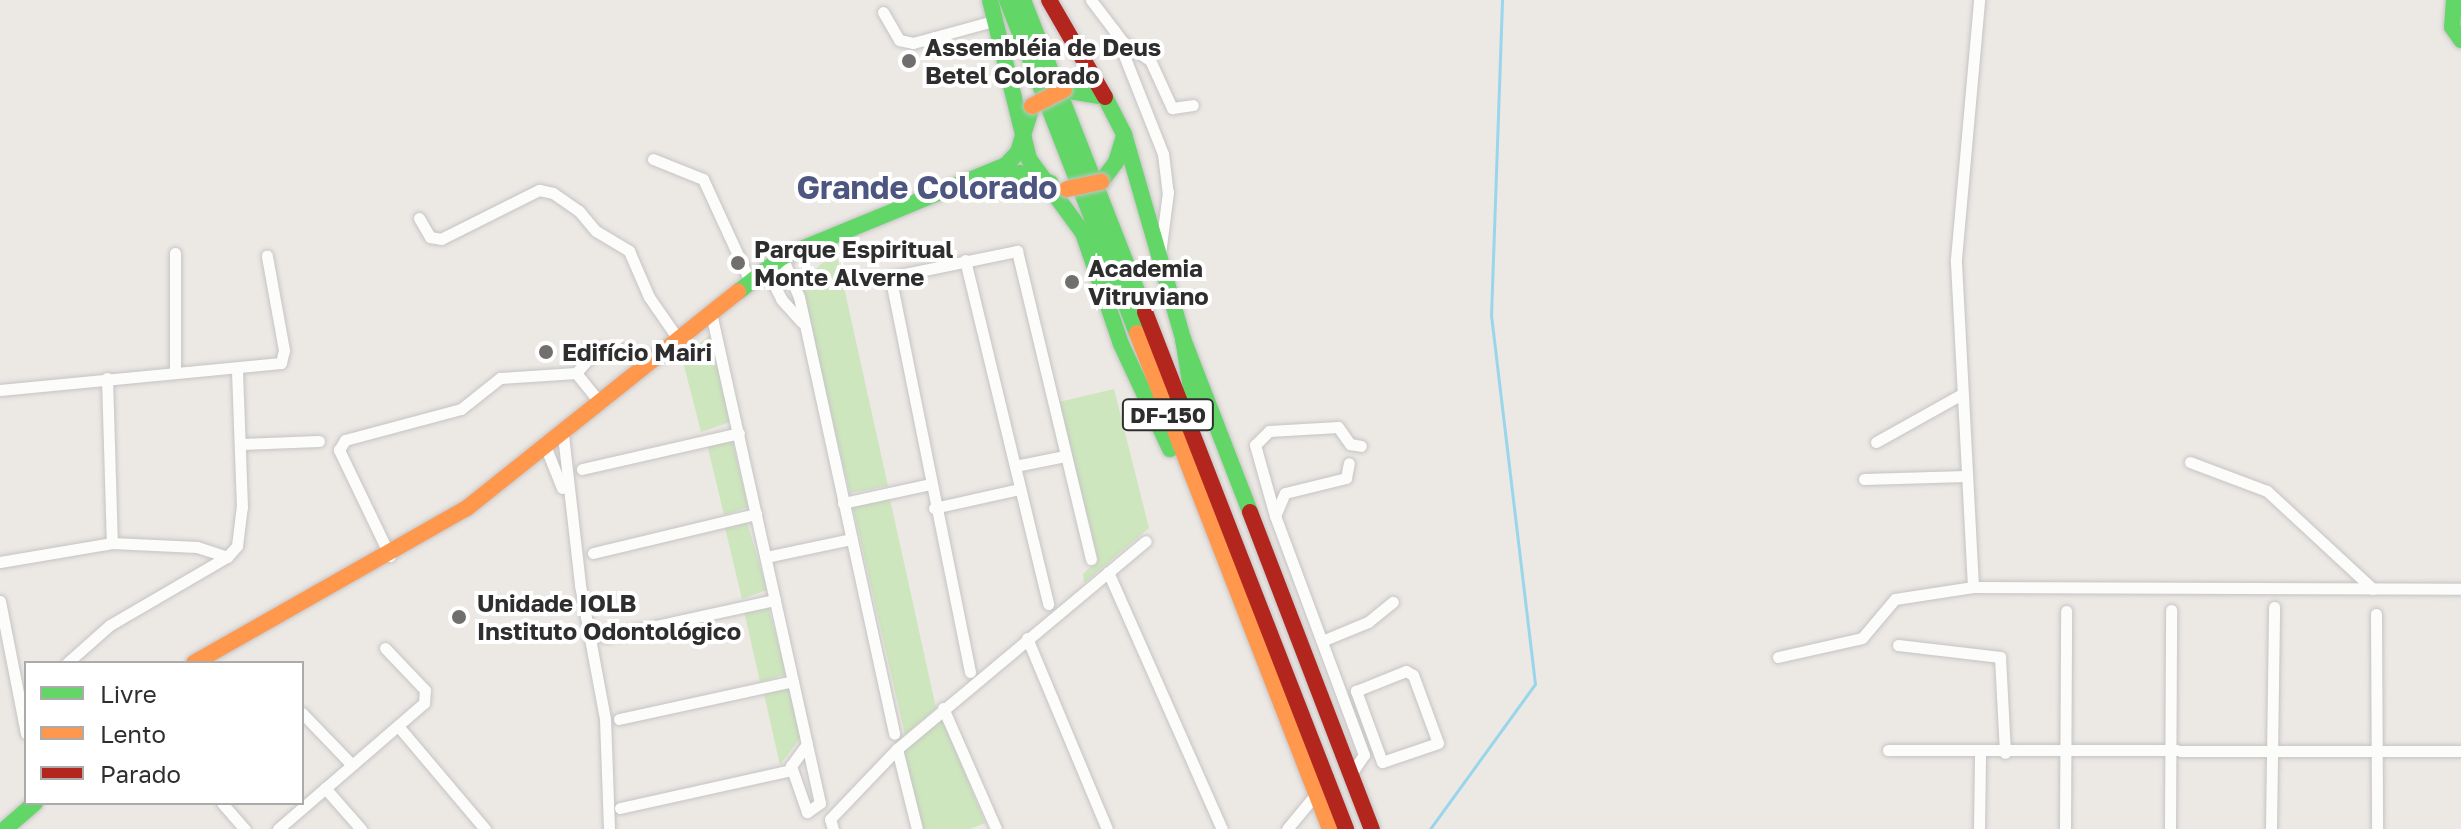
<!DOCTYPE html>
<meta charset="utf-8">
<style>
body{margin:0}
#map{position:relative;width:2461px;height:829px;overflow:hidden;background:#ece8e4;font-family:"Golos Text",sans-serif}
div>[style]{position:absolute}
.green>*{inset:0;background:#cee6be}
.stream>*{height:3px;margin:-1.5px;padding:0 1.5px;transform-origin:1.5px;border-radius:1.5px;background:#99d6ec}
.roads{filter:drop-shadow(0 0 2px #c5c4c5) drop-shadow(0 0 2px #c5c4c5)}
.street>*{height:11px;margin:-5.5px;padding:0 5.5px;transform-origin:5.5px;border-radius:5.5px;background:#fcfcfb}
.fast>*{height:16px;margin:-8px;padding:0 8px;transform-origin:8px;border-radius:8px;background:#63d668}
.slow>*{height:16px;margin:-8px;padding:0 8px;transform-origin:8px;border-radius:8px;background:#ff974d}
.jam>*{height:16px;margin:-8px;padding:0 8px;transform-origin:8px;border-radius:8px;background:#b3261e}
.bridges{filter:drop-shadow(0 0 2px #c5c4c5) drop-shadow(0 0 2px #c5c4c5)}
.slow-bridge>*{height:16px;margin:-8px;padding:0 8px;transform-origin:8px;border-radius:8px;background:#ff974d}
.dots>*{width:22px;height:22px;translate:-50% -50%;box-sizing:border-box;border:4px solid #fff;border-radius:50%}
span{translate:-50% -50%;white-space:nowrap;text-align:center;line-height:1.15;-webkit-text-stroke:8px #fff;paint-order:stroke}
.shield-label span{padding:2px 6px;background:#fff;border:2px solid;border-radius:6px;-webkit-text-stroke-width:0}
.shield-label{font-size:22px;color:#2e2e2e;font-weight:700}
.poi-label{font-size:24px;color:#2e2e2e;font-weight:700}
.left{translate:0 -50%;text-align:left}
.district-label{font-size:32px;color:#4d5680;font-weight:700}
.legend{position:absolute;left:24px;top:661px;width:280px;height:144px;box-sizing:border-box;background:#fff;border:2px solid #ababab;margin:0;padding:10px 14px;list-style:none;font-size:24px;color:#2e2e2e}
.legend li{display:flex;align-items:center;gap:16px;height:40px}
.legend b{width:40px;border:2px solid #ababab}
</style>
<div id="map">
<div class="green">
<i style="clip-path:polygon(836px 251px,888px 486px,850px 493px,800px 283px)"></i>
<i style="clip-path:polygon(710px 335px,730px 422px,701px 432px,682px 358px)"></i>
<i style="clip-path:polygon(1114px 389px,1149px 528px,1084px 583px,1083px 574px,1098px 559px,1059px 402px)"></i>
<i style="clip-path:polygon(732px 439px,748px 507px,724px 515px,707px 444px)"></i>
<i style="clip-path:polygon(890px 499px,936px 708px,905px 735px,853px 507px)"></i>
<i style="clip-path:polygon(747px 522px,767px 590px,742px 599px,725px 528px)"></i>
<i style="clip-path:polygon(768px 606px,786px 674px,760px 682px,744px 611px)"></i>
<i style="clip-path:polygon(789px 688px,801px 737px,780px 765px,764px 694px)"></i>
<i style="clip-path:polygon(942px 716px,985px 823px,970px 829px,920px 829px,902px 752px)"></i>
</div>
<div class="stream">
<i style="left:1430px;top:829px;width:179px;rotate:-54.1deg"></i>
<i style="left:1535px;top:684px;width:371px;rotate:-96.8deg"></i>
<i style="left:1491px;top:316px;width:316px;rotate:-88deg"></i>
</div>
<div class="roads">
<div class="street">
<i style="left:1091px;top:0;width:53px;rotate:52.7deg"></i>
<i style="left:1123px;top:42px;width:32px;rotate:34deg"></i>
<i style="left:1150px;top:60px;width:53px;rotate:65.4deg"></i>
<i style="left:1172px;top:108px;width:21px;rotate:-8deg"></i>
<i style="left:883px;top:12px;width:32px;rotate:60deg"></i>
<i style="left:899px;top:40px;width:14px;rotate:12deg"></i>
<i style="left:913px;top:43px;width:87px;rotate:-15.3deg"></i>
<i style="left:1114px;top:30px;width:133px;rotate:68.4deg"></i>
<i style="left:1163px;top:154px;width:38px;rotate:83deg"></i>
<i style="left:1168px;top:192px;width:63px;rotate:97.4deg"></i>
<i style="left:653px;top:159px;width:54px;rotate:21.8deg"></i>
<i style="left:703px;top:179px;width:110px;rotate:65.3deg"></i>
<i style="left:419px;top:218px;width:22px;rotate:60deg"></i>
<i style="left:430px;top:237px;width:11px;rotate:10deg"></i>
<i style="left:441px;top:239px;width:110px;rotate:-26.6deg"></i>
<i style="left:539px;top:190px;width:14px;rotate:12deg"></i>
<i style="left:553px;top:193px;width:32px;rotate:35deg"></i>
<i style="left:579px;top:211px;width:26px;rotate:50deg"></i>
<i style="left:596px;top:231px;width:39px;rotate:31deg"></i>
<i style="left:629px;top:251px;width:50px;rotate:66.5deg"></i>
<i style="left:649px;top:297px;width:51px;rotate:55.4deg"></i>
<i style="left:175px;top:253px;width:120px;rotate:90deg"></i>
<i style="left:782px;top:257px;width:43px;rotate:67deg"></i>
<i style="left:799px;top:297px;width:447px;rotate:77.7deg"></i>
<i style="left:965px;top:260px;width:354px;rotate:76.4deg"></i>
<i style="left:765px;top:267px;width:36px;rotate:63deg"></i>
<i style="left:781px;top:299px;width:31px;rotate:48deg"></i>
<i style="left:711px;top:313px;width:502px;rotate:77.46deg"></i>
<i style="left:820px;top:803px;width:16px;rotate:145deg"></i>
<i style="left:807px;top:812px;width:49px;rotate:-109.2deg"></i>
<i style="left:791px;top:766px;width:27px;rotate:-54deg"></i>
<i style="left:576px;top:373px;width:38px;rotate:51deg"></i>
<i style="left:107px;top:378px;width:165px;rotate:88.3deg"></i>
<i style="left:0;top:390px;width:282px;rotate:-5.5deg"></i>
<i style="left:281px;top:363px;width:13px;rotate:-77deg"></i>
<i style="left:284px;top:350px;width:96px;rotate:-100.3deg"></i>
<i style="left:563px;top:435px;width:151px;rotate:83.5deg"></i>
<i style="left:580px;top:585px;width:136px;rotate:79.4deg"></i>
<i style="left:605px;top:719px;width:110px;rotate:87.9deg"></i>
<i style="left:1876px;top:442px;width:98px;rotate:-29.2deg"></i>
<i style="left:240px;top:444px;width:79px;rotate:-2.2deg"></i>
<i style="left:546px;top:448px;width:43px;rotate:68.2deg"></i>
<i style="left:2190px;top:462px;width:82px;rotate:20.6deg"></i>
<i style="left:2267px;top:491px;width:144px;rotate:42.8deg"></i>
<i style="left:1015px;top:466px;width:51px;rotate:-11.3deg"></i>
<i style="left:582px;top:469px;width:161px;rotate:-12.9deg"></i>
<i style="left:1864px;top:479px;width:102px;rotate:-1.7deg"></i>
<i style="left:843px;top:503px;width:89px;rotate:-12.3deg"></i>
<i style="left:934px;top:508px;width:88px;rotate:-12.5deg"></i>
<i style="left:1275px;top:516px;width:25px;rotate:-67deg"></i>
<i style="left:1285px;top:493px;width:63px;rotate:-13.8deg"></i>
<i style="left:1346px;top:478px;width:15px;rotate:-79deg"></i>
<i style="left:593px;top:553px;width:168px;rotate:-13.5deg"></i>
<i style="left:390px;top:556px;width:118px;rotate:-115.7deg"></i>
<i style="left:339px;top:450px;width:12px;rotate:-59deg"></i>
<i style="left:345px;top:440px;width:120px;rotate:-15deg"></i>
<i style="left:461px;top:409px;width:50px;rotate:-38.5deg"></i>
<i style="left:500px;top:378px;width:76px;rotate:-3.8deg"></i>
<i style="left:576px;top:373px;width:32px;rotate:-49deg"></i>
<i style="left:597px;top:349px;width:32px;rotate:2deg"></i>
<i style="left:629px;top:350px;width:25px;rotate:27deg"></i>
<i style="left:766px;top:557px;width:87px;rotate:-12deg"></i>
<i style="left:0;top:562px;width:114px;rotate:-9.6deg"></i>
<i style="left:112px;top:543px;width:85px;rotate:2.7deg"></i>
<i style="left:197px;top:547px;width:32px;rotate:18deg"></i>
<i style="left:1108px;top:572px;width:281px;rotate:66.1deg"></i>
<i style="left:1973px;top:587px;width:328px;rotate:-93deg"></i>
<i style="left:1956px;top:259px;width:260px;rotate:-84.9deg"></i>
<i style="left:0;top:601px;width:135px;rotate:78.9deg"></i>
<i style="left:2376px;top:614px;width:215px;rotate:89.7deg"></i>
<i style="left:605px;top:637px;width:174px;rotate:-12.3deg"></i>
<i style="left:1027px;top:638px;width:207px;rotate:67.3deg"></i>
<i style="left:1322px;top:641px;width:50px;rotate:-22.4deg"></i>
<i style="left:1368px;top:622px;width:32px;rotate:-39deg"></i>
<i style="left:1898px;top:645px;width:103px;rotate:6.7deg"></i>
<i style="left:2000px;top:657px;width:96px;rotate:87deg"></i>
<i style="left:1778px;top:657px;width:86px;rotate:-12.7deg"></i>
<i style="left:1862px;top:638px;width:51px;rotate:-49.8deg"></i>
<i style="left:1895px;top:599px;width:79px;rotate:-8.7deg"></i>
<i style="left:1973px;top:587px;width:488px;rotate:0.2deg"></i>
<i style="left:67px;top:663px;width:57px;rotate:-41.5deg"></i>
<i style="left:110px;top:625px;width:135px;rotate:-30.2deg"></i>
<i style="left:227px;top:557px;width:15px;rotate:-48deg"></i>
<i style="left:237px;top:546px;width:39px;rotate:-83deg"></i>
<i style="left:242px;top:507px;width:139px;rotate:-92.1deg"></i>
<i style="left:1406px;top:671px;width:8px;rotate:30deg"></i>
<i style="left:1413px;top:675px;width:72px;rotate:69.8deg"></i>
<i style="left:1438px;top:743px;width:59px;rotate:161.3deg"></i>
<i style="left:1382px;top:762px;width:76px;rotate:-110.1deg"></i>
<i style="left:1356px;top:691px;width:54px;rotate:-21.8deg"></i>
<i style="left:970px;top:672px;width:403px;rotate:-101.4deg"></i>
<i style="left:890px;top:277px;width:130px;rotate:-11.6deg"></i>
<i style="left:1017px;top:251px;width:317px;rotate:76.5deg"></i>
<i style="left:943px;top:708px;width:132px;rotate:66.3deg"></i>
<i style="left:302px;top:713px;width:71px;rotate:46.1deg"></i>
<i style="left:619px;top:719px;width:178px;rotate:-12.3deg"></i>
<i style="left:398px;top:726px;width:135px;rotate:49.8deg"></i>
<i style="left:897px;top:749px;width:82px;rotate:76deg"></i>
<i style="left:1888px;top:750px;width:573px;rotate:0.1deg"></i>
<i style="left:1351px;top:774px;width:23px;rotate:-56deg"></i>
<i style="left:1364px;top:755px;width:255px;rotate:-110.4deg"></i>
<i style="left:1275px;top:516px;width:74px;rotate:-105.7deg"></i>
<i style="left:1255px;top:445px;width:20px;rotate:-45deg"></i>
<i style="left:1269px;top:431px;width:69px;rotate:-3.3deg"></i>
<i style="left:1338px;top:427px;width:21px;rotate:55deg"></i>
<i style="left:1350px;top:444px;width:11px;rotate:10deg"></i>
<i style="left:325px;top:788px;width:55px;rotate:48.7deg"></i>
<i style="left:222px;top:803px;width:35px;rotate:49deg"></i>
<i style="left:620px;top:808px;width:175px;rotate:-12.5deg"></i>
<i style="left:278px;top:829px;width:193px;rotate:-40.8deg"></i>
<i style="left:424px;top:703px;width:13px;rotate:-86deg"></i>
<i style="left:425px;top:690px;width:58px;rotate:-133.6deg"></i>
<i style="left:833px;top:829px;width:10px;rotate:-107deg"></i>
<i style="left:830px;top:819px;width:97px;rotate:-46.3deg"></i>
<i style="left:897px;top:749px;width:324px;rotate:-39.9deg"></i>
<i style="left:1287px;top:829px;width:45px;rotate:-50.4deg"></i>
<i style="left:1979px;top:829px;width:76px;rotate:-89.2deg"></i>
<i style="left:2065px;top:829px;width:218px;rotate:-89.7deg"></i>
<i style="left:2170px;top:829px;width:219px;rotate:-89.7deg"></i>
<i style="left:2271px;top:829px;width:222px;rotate:-89.2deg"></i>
</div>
<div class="fast">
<i style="left:990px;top:0;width:164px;rotate:76.2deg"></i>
<i style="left:1029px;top:159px;width:92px;rotate:53.9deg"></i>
<i style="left:1083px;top:233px;width:117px;rotate:71.1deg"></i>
<i style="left:1121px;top:344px;width:116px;rotate:65deg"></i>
<i style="left:1007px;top:0;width:357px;rotate:68.7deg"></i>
<i style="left:1023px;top:0;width:335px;rotate:68.6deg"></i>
<i style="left:2454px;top:0;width:27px;rotate:94deg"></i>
<i style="left:2452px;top:27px;width:16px;rotate:55deg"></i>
<i style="left:1064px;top:90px;width:42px;rotate:9.7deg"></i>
<i style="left:1105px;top:97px;width:42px;rotate:62.8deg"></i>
<i style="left:1124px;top:134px;width:213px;rotate:73.9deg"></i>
<i style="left:1183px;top:339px;width:186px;rotate:68.8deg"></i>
<i style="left:991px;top:175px;width:29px;rotate:-4deg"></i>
<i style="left:1020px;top:173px;width:32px;rotate:18deg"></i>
<i style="left:1101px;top:182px;width:25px;rotate:-53deg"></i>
<i style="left:1116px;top:162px;width:28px;rotate:-73deg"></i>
<i style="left:738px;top:292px;width:56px;rotate:-38.5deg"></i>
<i style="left:782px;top:257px;width:242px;rotate:-22.3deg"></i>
<i style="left:1006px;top:165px;width:18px;rotate:-47deg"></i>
<i style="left:1018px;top:152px;width:48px;rotate:-73.1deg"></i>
<i style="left:1183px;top:339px;width:80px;rotate:80.7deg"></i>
<i style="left:5px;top:829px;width:40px;rotate:-41deg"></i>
</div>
<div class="slow">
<i style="left:1137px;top:333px;width:532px;rotate:68.74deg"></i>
<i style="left:194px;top:663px;width:314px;rotate:-29.6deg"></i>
<i style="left:467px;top:508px;width:347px;rotate:-38.6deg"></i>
</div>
<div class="jam">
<i style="left:1049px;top:0;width:112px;rotate:60deg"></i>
<i style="left:1145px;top:312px;width:555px;rotate:68.75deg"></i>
<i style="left:1250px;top:512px;width:340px;rotate:69deg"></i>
</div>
</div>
<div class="bridges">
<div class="slow-bridge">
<i style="left:1032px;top:106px;width:36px;rotate:-27deg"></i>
<i style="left:1067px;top:189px;width:35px;rotate:-12deg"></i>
</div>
</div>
<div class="dots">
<i style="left:909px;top:61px;background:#706f6e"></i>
<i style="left:738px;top:263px;background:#706f6e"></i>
<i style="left:1072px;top:282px;background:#706f6e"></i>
<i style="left:546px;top:352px;background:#706f6e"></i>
<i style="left:459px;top:617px;background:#706f6e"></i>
</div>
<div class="shield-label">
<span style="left:1168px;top:415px">DF-150</span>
</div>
<div class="poi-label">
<span class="left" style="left:925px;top:61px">Assembléia de Deus<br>Betel Colorado</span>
<span class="left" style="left:754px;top:263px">Parque Espiritual<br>Monte Alverne</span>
<span class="left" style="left:1088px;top:282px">Academia<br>Vitruviano</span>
<span class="left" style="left:562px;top:352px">Edifício Mairi</span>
<span class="left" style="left:477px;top:617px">Unidade IOLB<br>Instituto Odontológico</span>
</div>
<div class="district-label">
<span style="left:927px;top:187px">Grande Colorado</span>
</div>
<ul class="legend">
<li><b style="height:10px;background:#63d668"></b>Livre</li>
<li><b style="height:10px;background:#ff974d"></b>Lento</li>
<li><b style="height:10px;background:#b3261e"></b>Parado</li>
</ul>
</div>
